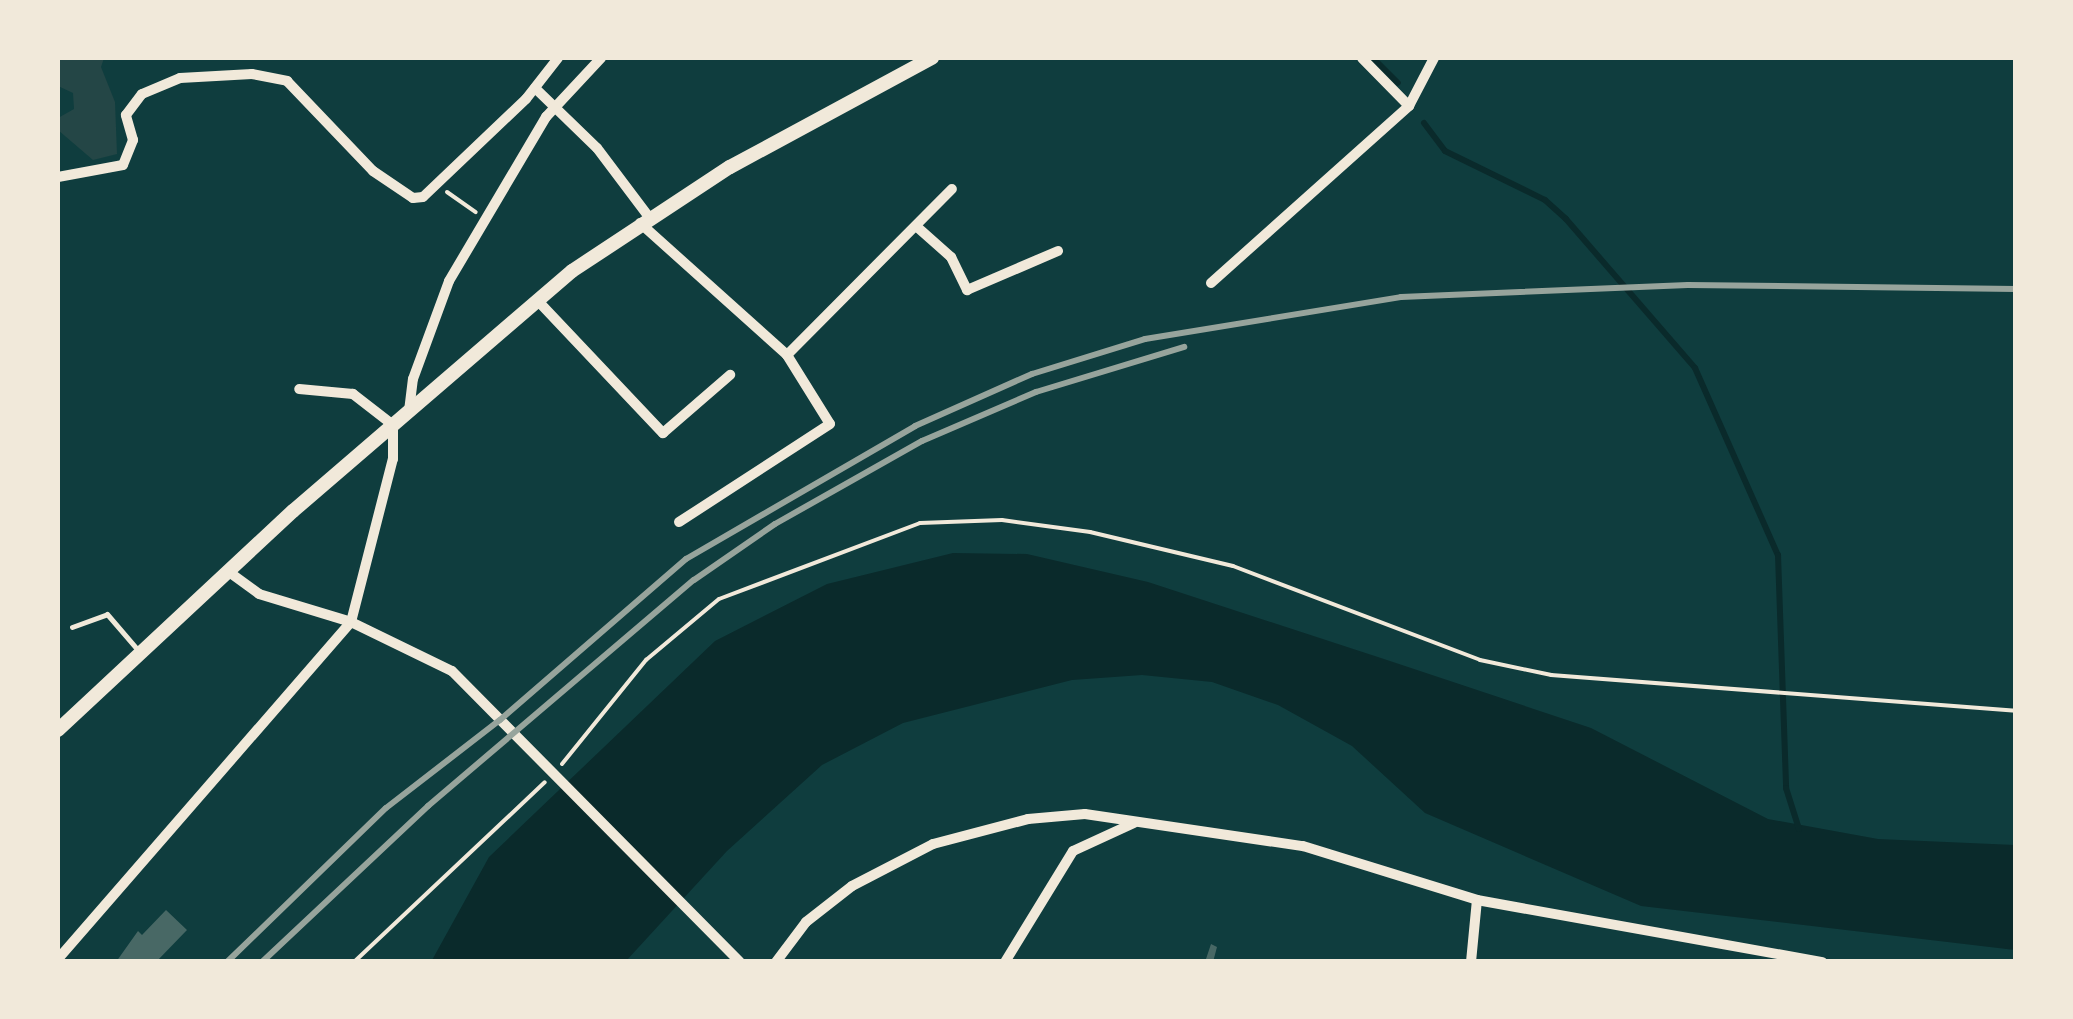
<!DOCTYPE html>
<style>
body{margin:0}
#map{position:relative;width:2073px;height:1019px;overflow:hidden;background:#0f3d3e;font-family:"PT Sans Narrow",sans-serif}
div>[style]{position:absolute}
.green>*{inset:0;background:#244646}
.water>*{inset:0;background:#0a2a2b}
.stream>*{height:6px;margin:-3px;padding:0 3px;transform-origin:3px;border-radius:3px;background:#0a2a2b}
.building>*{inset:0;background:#486865}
.path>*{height:4px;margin:-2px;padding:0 2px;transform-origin:2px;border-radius:2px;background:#f1e9da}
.service>*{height:5px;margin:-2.5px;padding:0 2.5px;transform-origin:2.5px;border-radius:2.5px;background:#f1e9da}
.minor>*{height:10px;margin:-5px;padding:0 5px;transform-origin:5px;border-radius:5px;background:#f1e9da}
.secondary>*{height:14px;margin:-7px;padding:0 7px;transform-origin:7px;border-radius:7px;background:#f1e9da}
.rail>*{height:6px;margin:-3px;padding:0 3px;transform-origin:3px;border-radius:3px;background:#97a49c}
span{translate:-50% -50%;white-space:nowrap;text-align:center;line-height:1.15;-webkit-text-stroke:10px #f1e9da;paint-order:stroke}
.frame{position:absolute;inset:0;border:60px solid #f1e9da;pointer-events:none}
</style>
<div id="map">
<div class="green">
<i style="clip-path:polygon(58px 58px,104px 58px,101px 67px,115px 102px,117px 154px,93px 160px,58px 130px,58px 118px,74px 109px,73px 93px,58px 86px)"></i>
</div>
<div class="water">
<i style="clip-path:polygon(953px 553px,1027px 554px,1148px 582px,1387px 660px,1591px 728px,1768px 819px,1878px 839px,2015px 845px,2015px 950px,1641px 906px,1425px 813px,1352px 746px,1278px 705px,1212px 682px,1142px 675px,1072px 680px,903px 723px,822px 765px,727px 851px,626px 961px,431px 962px,489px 857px,715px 641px,827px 584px)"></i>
</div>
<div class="stream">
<i style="left:1373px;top:58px;width:35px;rotate:45deg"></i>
<i style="left:1424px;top:123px;width:35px;rotate:53deg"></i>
<i style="left:1445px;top:151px;width:111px;rotate:26.1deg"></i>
<i style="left:1545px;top:200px;width:28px;rotate:42deg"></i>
<i style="left:1566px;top:219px;width:197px;rotate:49.1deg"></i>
<i style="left:1695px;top:368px;width:205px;rotate:66.1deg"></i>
<i style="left:1778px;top:555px;width:233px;rotate:88deg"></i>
<i style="left:1786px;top:788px;width:43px;rotate:72.4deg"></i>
</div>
<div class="building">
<i style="clip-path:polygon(166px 910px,187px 930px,156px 962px,116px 962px,138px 931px,142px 935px)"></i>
<i style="clip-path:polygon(1211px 944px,1217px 947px,1213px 962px,1205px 962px)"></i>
</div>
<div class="path">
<i style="left:447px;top:192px;width:35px;rotate:35deg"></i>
<i style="left:562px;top:764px;width:134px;rotate:-51.1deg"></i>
<i style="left:646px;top:660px;width:95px;rotate:-39.9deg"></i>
<i style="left:719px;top:599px;width:215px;rotate:-20.7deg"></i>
<i style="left:920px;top:523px;width:82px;rotate:-2.1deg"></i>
<i style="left:1002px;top:520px;width:89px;rotate:7.8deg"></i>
<i style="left:1090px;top:532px;width:147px;rotate:13.4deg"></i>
<i style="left:1233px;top:566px;width:264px;rotate:20.8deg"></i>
<i style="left:1480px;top:660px;width:73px;rotate:11.9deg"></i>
<i style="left:1551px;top:675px;width:466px;rotate:4.4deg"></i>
<i style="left:354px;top:962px;width:262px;rotate:-43.3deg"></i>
</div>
<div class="service">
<i style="left:72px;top:627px;width:37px;rotate:-20deg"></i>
<i style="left:107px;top:614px;width:46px;rotate:49.4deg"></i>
</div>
<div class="minor">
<i style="left:535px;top:88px;width:86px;rotate:44.1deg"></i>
<i style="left:597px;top:148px;width:86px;rotate:53deg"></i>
<i style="left:1409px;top:106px;width:54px;rotate:-62.5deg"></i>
<i style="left:58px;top:177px;width:66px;rotate:-10.5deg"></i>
<i style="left:123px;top:165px;width:27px;rotate:-68deg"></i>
<i style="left:133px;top:140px;width:26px;rotate:-106deg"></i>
<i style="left:126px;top:115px;width:26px;rotate:-53deg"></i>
<i style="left:142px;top:94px;width:41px;rotate:-22.8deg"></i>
<i style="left:180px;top:78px;width:72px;rotate:-3.2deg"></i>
<i style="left:252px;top:74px;width:36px;rotate:11deg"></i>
<i style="left:287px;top:81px;width:124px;rotate:46.3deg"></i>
<i style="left:373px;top:171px;width:48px;rotate:34deg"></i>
<i style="left:413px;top:198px;width:10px;rotate:-6deg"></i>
<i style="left:423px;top:197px;width:142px;rotate:-43.6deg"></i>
<i style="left:526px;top:99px;width:52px;rotate:-52deg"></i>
<i style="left:640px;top:223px;width:198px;rotate:41.9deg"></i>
<i style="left:787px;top:355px;width:81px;rotate:58.1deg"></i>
<i style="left:830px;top:424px;width:180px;rotate:147deg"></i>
<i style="left:916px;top:226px;width:47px;rotate:41.5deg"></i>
<i style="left:951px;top:257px;width:37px;rotate:64deg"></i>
<i style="left:967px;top:290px;width:99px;rotate:-23.2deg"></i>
<i style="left:1211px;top:283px;width:266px;rotate:-41.8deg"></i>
<i style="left:1409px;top:106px;width:67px;rotate:-134.4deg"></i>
<i style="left:538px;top:301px;width:182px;rotate:46.6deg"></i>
<i style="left:663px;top:433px;width:89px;rotate:-40.9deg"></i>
<i style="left:787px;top:355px;width:234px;rotate:-45.2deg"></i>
<i style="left:409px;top:411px;width:32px;rotate:-83deg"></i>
<i style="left:413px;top:379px;width:104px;rotate:-69.8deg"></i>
<i style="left:449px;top:281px;width:191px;rotate:-59.4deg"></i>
<i style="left:546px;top:117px;width:81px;rotate:-47deg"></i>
<i style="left:229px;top:572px;width:37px;rotate:36deg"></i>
<i style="left:259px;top:594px;width:96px;rotate:16.9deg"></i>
<i style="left:351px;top:622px;width:112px;rotate:25.9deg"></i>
<i style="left:452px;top:671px;width:409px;rotate:45.3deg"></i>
<i style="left:58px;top:959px;width:447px;rotate:-49deg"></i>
<i style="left:351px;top:622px;width:168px;rotate:-75.6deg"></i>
<i style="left:393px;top:459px;width:34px;rotate:-90deg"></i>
<i style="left:393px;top:425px;width:51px;rotate:-142.2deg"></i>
<i style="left:353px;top:394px;width:54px;rotate:-174.7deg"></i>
<i style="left:776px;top:962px;width:50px;rotate:-53.1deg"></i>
<i style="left:806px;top:922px;width:58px;rotate:-38deg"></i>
<i style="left:852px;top:886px;width:91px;rotate:-27.4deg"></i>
<i style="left:933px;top:844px;width:98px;rotate:-14.7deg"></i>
<i style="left:1028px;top:819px;width:57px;rotate:-5deg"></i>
<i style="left:1085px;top:814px;width:220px;rotate:8.4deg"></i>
<i style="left:1303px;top:846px;width:182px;rotate:17.2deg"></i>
<i style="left:1477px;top:900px;width:351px;rotate:10.2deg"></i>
<i style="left:1005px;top:962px;width:130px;rotate:-58.5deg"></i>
<i style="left:1073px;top:851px;width:67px;rotate:-24.7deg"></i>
<i style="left:1471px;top:962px;width:62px;rotate:-84.5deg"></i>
</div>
<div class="secondary">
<i style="left:58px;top:730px;width:321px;rotate:-43deg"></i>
<i style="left:293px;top:511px;width:368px;rotate:-40.7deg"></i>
<i style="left:572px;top:271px;width:189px;rotate:-33.4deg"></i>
<i style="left:730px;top:167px;width:230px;rotate:-28.4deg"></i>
</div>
<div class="rail">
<i style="left:227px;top:962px;width:221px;rotate:-44.1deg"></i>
<i style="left:386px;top:808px;width:144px;rotate:-37.7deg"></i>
<i style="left:500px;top:720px;width:246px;rotate:-40.9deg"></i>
<i style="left:686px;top:559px;width:265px;rotate:-30.1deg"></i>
<i style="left:915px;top:426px;width:128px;rotate:-24deg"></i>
<i style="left:1032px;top:374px;width:118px;rotate:-17.2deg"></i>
<i style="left:1145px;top:339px;width:259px;rotate:-9.3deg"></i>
<i style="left:1401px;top:297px;width:287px;rotate:-2.4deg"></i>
<i style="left:1688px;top:285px;width:328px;rotate:0.7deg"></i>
<i style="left:262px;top:962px;width:228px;rotate:-43.2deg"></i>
<i style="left:428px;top:806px;width:349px;rotate:-40.4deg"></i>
<i style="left:694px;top:580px;width:98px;rotate:-34.7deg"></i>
<i style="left:775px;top:524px;width:169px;rotate:-29.5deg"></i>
<i style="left:922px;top:441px;width:124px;rotate:-23.3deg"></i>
<i style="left:1036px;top:392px;width:155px;rotate:-16.9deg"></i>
</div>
<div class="frame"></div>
</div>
